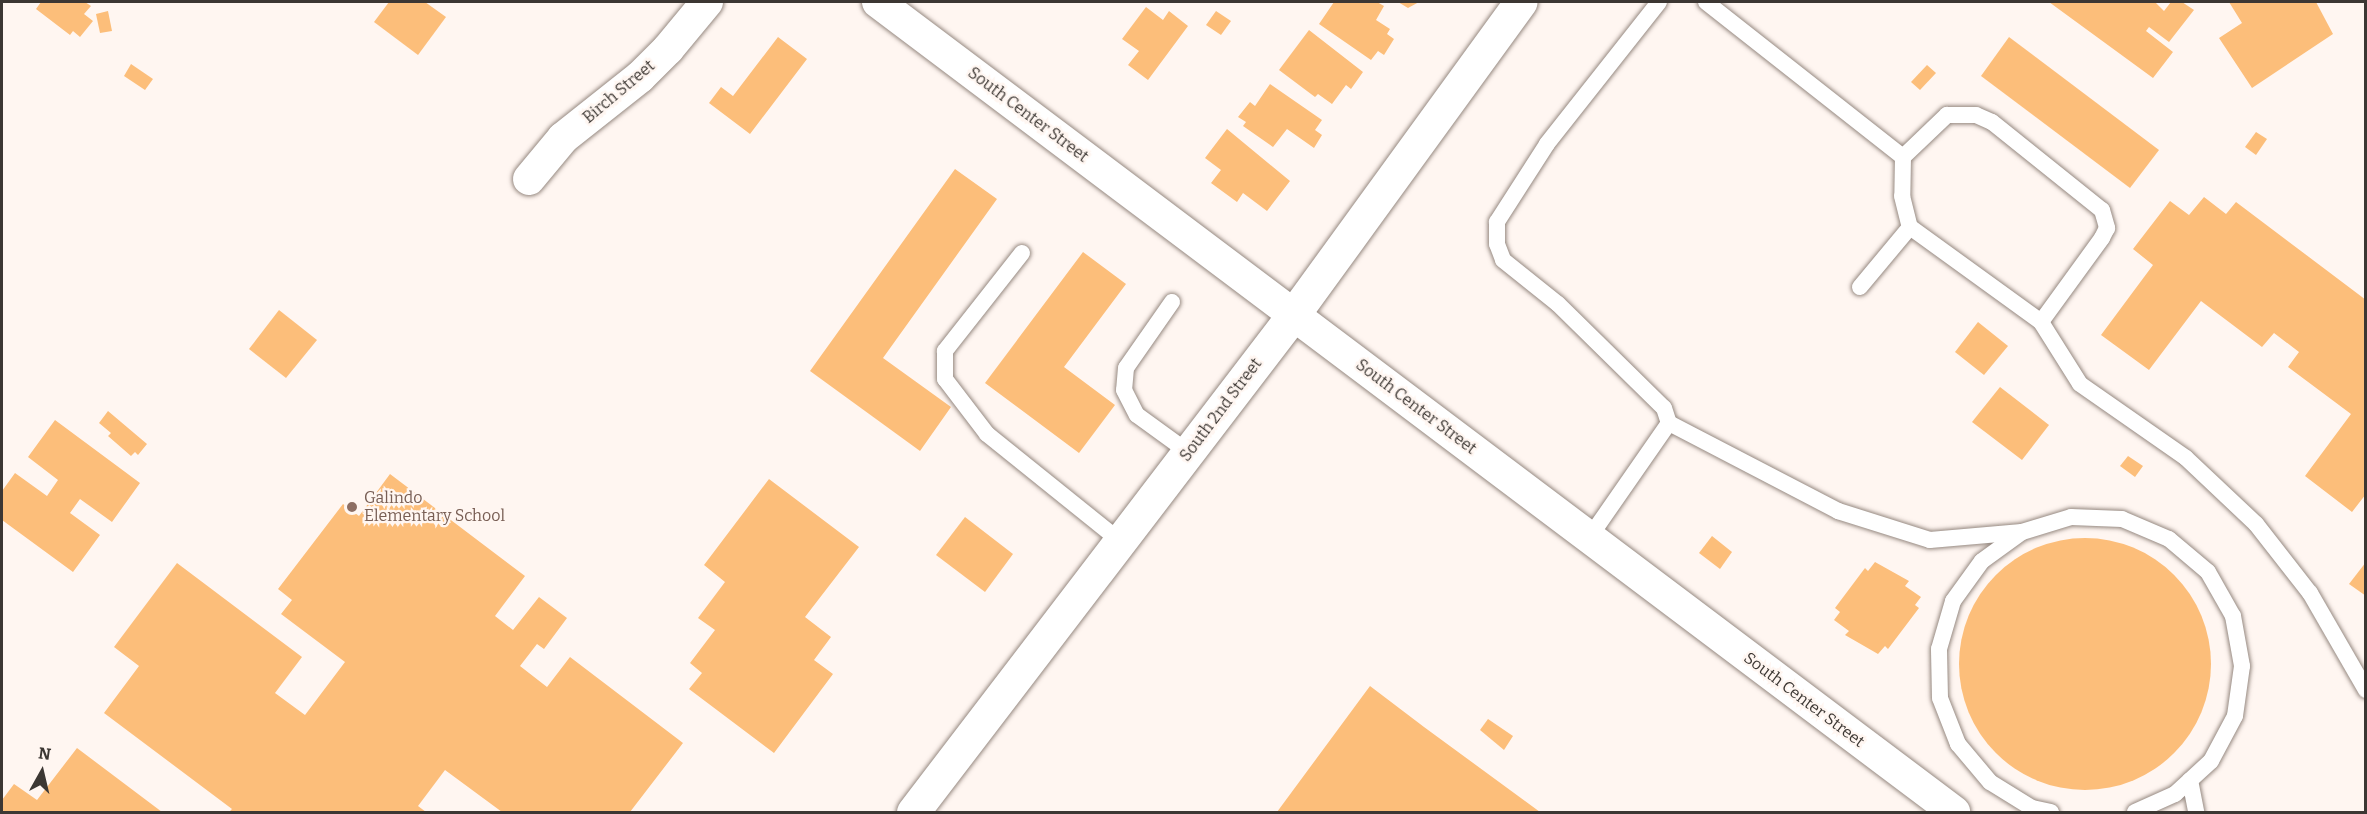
<!DOCTYPE html>
<style>
body{margin:0}
#map{position:relative;width:2367px;height:814px;overflow:hidden;background:#fff6f1;font-family:Bitter,serif}
div>[style]{position:absolute}
.building>*{inset:0;background:#fcbe7a}
.round{border-radius:50%}
.roads{filter:drop-shadow(0 0 2px #968981) drop-shadow(0 0 2px #968981)}
.service>*{height:16px;margin:-8px;padding:0 8px;transform-origin:8px;border-radius:8px;background:#fff}
.minor>*{height:32px;margin:-16px;padding:0 16px;transform-origin:16px;border-radius:16px;background:#fff}
.tertiary>*{height:33px;margin:-16.5px;padding:0 16.5px;transform-origin:16.5px;border-radius:16.5px;background:#fff}
.dots>*{width:16px;height:16px;translate:-50% -50%;box-sizing:border-box;border:3px solid #fff6f1;border-radius:50%}
span{translate:-50% -50%;white-space:nowrap;text-align:center;line-height:1.15;-webkit-text-stroke:4.5px #fff6f1;paint-order:stroke}
.street-label{font-size:16px;color:#3c3733}
.education-label{font-size:16px;color:#785e54}
.left{translate:0 -50%;text-align:left}
.frame{position:absolute;inset:0;border:3px solid #3c3733;pointer-events:none}
.north{position:absolute;left:12px;top:742px;width:60px;height:60px;-webkit-text-stroke:4px #fff6f1;paint-order:stroke;rotate:8deg;font-size:16px;font-weight:700;line-height:24px;text-align:center;color:#3c3733}
.north::after{content:'';display:block;margin:auto;width:21px;height:27px;background:#3c3733;clip-path:polygon(50% 0,100% 100%,50% 72%,0 100%)}
</style>
<div id="map">
<div class="building">
<i style="clip-path:polygon(41px 2px,85px 2px,91px 6px,84px 14px,93px 21px,80px 37px,73px 31px,70px 35px,36px 9px)"></i>
<i style="clip-path:polygon(389px 2px,425px 2px,446px 17px,418px 55px,374px 22px)"></i>
<i style="clip-path:polygon(1334px 2px,1377px 2px,1384px 6px,1376px 20px,1390px 29px,1387px 34px,1394px 39px,1384px 55px,1378px 51px,1371px 60px,1319px 24px)"></i>
<i style="clip-path:polygon(1398px 2px,1419px 2px,1408px 8px)"></i>
<i style="clip-path:polygon(2049px 2px,2155px 2px,2164px 11px,2171px 2px,2182px 2px,2194px 10px,2169px 42px,2149px 27px,2146px 31px,2173px 52px,2153px 78px)"></i>
<i style="clip-path:polygon(2229px 2px,2316px 2px,2333px 34px,2252px 88px,2219px 38px,2242px 23px)"></i>
<i style="clip-path:polygon(1146px 7px,1163px 20px,1169px 11px,1188px 26px,1148px 80px,1128px 65px,1139px 51px,1122px 39px)"></i>
<i style="clip-path:polygon(108px 11px,112px 31px,100px 33px,96px 14px)"></i>
<i style="clip-path:polygon(1216px 11px,1231px 21px,1221px 35px,1206px 25px)"></i>
<i style="clip-path:polygon(1309px 30px,1363px 72px,1351px 89px,1346px 85px,1332px 104px,1318px 94px,1315px 97px,1279px 70px)"></i>
<i style="clip-path:polygon(778px 37px,807px 59px,750px 134px,709px 103px,721px 87px,733px 96px)"></i>
<i style="clip-path:polygon(2009px 37px,2159px 150px,2130px 188px,1981px 76px)"></i>
<i style="clip-path:polygon(131px 64px,153px 79px,145px 90px,124px 76px)"></i>
<i style="clip-path:polygon(1927px 65px,1936px 73px,1920px 90px,1911px 82px)"></i>
<i style="clip-path:polygon(1270px 84px,1322px 120px,1315px 130px,1322px 135px,1314px 148px,1287px 129px,1273px 147px,1243px 126px,1246px 122px,1238px 117px,1250px 102px,1255px 106px)"></i>
<i style="clip-path:polygon(1227px 129px,1290px 181px,1267px 211px,1243px 193px,1237px 202px,1211px 183px,1221px 170px,1205px 158px)"></i>
<i style="clip-path:polygon(2256px 132px,2267px 139px,2256px 155px,2245px 147px)"></i>
<i style="clip-path:polygon(955px 169px,997px 199px,883px 358px,951px 407px,920px 451px,810px 371px)"></i>
<i style="clip-path:polygon(2204px 197px,2226px 214px,2236px 202px,2366px 300px,2366px 494px,2352px 512px,2305px 476px,2351px 414px,2288px 367px,2299px 352px,2274px 333px,2262px 347px,2201px 301px,2149px 370px,2101px 335px,2153px 265px,2133px 249px,2170px 201px,2189px 215px)"></i>
<i style="clip-path:polygon(1083px 252px,1126px 284px,1064px 367px,1115px 405px,1079px 453px,985px 383px)"></i>
<i style="clip-path:polygon(279px 310px,317px 340px,286px 378px,249px 349px)"></i>
<i style="clip-path:polygon(1978px 322px,2008px 346px,1984px 375px,1955px 352px)"></i>
<i style="clip-path:polygon(2000px 387px,2049px 425px,2022px 460px,1972px 422px)"></i>
<i style="clip-path:polygon(108px 411px,147px 444px,138px 455px,135px 452px,131px 456px,108px 436px,111px 433px,99px 423px)"></i>
<i style="clip-path:polygon(55px 420px,140px 483px,112px 522px,80px 499px,70px 513px,100px 535px,73px 572px,2px 520px,2px 491px,15px 473px,47px 496px,58px 480px,28px 457px)"></i>
<i style="clip-path:polygon(2128px 456px,2143px 466px,2135px 477px,2120px 466px)"></i>
<i style="clip-path:polygon(390px 474px,525px 576px,495px 616px,513px 630px,539px 597px,567px 618px,544px 649px,537px 644px,520px 666px,547px 687px,570px 657px,683px 743px,630px 812px,502px 812px,445px 770px,418px 806px,426px 812px,229px 812px,232px 809px,104px 713px,139px 666px,114px 647px,177px 563px,302px 657px,275px 693px,305px 715px,345px 662px,281px 614px,292px 600px,278px 589px,343px 504px,359px 516px)"></i>
<i style="clip-path:polygon(769px 479px,859px 547px,805px 617px,831px 637px,814px 660px,833px 674px,774px 753px,689px 689px,702px 673px,690px 663px,715px 630px,698px 618px,725px 582px,704px 565px)"></i>
<i style="clip-path:polygon(965px 517px,1013px 554px,985px 592px,936px 555px)"></i>
<i style="clip-path:polygon(1712px 536px,1732px 552px,1720px 569px,1699px 553px)"></i>
<i class="round" style="left:1959px;top:538px;width:252px;height:252px"></i>
<i style="clip-path:polygon(1875px 562px,1909px 581px,1905px 586px,1921px 597px,1915px 605px,1919px 608px,1888px 649px,1885px 646px,1878px 654px,1845px 635px,1849px 631px,1834px 620px,1840px 612px,1835px 608px,1865px 568px,1868px 571px)"></i>
<i style="clip-path:polygon(2366px 562px,2366px 596px,2349px 584px)"></i>
<i style="clip-path:polygon(1370px 686px,1424px 727px,1540px 812px,1277px 812px)"></i>
<i style="clip-path:polygon(1488px 719px,1513px 736px,1504px 750px,1480px 730px)"></i>
<i style="clip-path:polygon(77px 748px,162px 812px,2px 812px,2px 800px,14px 784px,37px 800px)"></i>
</div>
<div class="roads">
<div class="service">
<i style="left:1659px;top:2px;width:181px;rotate:128.3deg"></i>
<i style="left:1547px;top:144px;width:93px;rotate:122.7deg"></i>
<i style="left:1497px;top:222px;width:22px;rotate:90deg"></i>
<i style="left:1497px;top:244px;width:17px;rotate:69deg"></i>
<i style="left:1503px;top:260px;width:70px;rotate:38.7deg"></i>
<i style="left:1558px;top:304px;width:148px;rotate:44.5deg"></i>
<i style="left:1664px;top:408px;width:16px;rotate:72deg"></i>
<i style="left:1669px;top:423px;width:191px;rotate:27.5deg"></i>
<i style="left:1838px;top:511px;width:96px;rotate:17.5deg"></i>
<i style="left:1930px;top:540px;width:92px;rotate:-5deg"></i>
<i style="left:1706px;top:2px;width:251px;rotate:38.2deg"></i>
<i style="left:1903px;top:157px;width:39px;rotate:91deg"></i>
<i style="left:1902px;top:196px;width:32px;rotate:76deg"></i>
<i style="left:1910px;top:227px;width:162px;rotate:35.9deg"></i>
<i style="left:2041px;top:322px;width:73px;rotate:57.8deg"></i>
<i style="left:2080px;top:384px;width:129px;rotate:34.9deg"></i>
<i style="left:2186px;top:458px;width:96px;rotate:43.3deg"></i>
<i style="left:2256px;top:524px;width:88px;rotate:52deg"></i>
<i style="left:2310px;top:593px;width:112px;rotate:60deg"></i>
<i style="left:1903px;top:157px;width:61px;rotate:-43.7deg"></i>
<i style="left:1947px;top:115px;width:29px"></i>
<i style="left:1976px;top:115px;width:17px;rotate:24deg"></i>
<i style="left:1992px;top:122px;width:141px;rotate:38.7deg"></i>
<i style="left:2102px;top:210px;width:19px;rotate:74deg"></i>
<i style="left:2107px;top:228px;width:11px;rotate:117deg"></i>
<i style="left:2102px;top:238px;width:104px;rotate:126deg"></i>
<i style="left:1022px;top:253px;width:125px;rotate:128.2deg"></i>
<i style="left:945px;top:351px;width:28px;rotate:90deg"></i>
<i style="left:945px;top:379px;width:69px;rotate:52.6deg"></i>
<i style="left:987px;top:434px;width:171px;rotate:38.8deg"></i>
<i style="left:1860px;top:287px;width:78px;rotate:-50.2deg"></i>
<i style="left:1172px;top:302px;width:80px;rotate:124.9deg"></i>
<i style="left:1126px;top:368px;width:22px;rotate:95deg"></i>
<i style="left:1124px;top:390px;width:28px;rotate:63deg"></i>
<i style="left:1137px;top:415px;width:63px;rotate:36deg"></i>
<i style="left:1589px;top:538px;width:140px;rotate:-55.2deg"></i>
<i style="left:2190px;top:780px;width:33px;rotate:79deg"></i>
<i style="left:2051px;top:812px;width:19px;rotate:-168deg"></i>
<i style="left:2032px;top:808px;width:49px;rotate:-148.2deg"></i>
<i style="left:1990px;top:782px;width:50px;rotate:-130.1deg"></i>
<i style="left:1958px;top:744px;width:49px;rotate:-111.4deg"></i>
<i style="left:1940px;top:698px;width:49px;rotate:-91.2deg"></i>
<i style="left:1939px;top:649px;width:50px;rotate:-73.7deg"></i>
<i style="left:1953px;top:601px;width:49px;rotate:-54.1deg"></i>
<i style="left:1982px;top:561px;width:49px;rotate:-35.9deg"></i>
<i style="left:2022px;top:532px;width:51px;rotate:-17deg"></i>
<i style="left:2071px;top:517px;width:51px;rotate:2.2deg"></i>
<i style="left:2122px;top:519px;width:51px;rotate:23.1deg"></i>
<i style="left:2169px;top:539px;width:51px;rotate:40.2deg"></i>
<i style="left:2208px;top:572px;width:51px;rotate:60.4deg"></i>
<i style="left:2233px;top:616px;width:51px;rotate:79.8deg"></i>
<i style="left:2242px;top:666px;width:50px;rotate:98deg"></i>
<i style="left:2235px;top:716px;width:51px;rotate:118.1deg"></i>
<i style="left:2211px;top:761px;width:49px;rotate:137.5deg"></i>
<i style="left:2175px;top:794px;width:44px;rotate:155.8deg"></i>
</div>
<div class="minor">
<i style="left:878px;top:2px;width:1347px;rotate:36.97deg"></i>
<i style="left:529px;top:179px;width:53px;rotate:-50.3deg"></i>
<i style="left:563px;top:138px;width:98px;rotate:-38.4deg"></i>
<i style="left:640px;top:77px;width:40px;rotate:-45deg"></i>
<i style="left:668px;top:49px;width:61px;rotate:-50.3deg"></i>
</div>
<div class="tertiary">
<i style="left:913px;top:812px;width:626px;rotate:-52.6deg"></i>
<i style="left:1293px;top:315px;width:387px;rotate:-54deg"></i>
</div>
</div>
<div class="dots">
<i style="left:352px;top:507px;background:#8d6e63"></i>
</div>
<div class="street-label">
<span style="left:619px;top:92px;rotate:-40deg">Birch Street</span>
<span style="left:1028px;top:115px;rotate:37deg">South Center Street</span>
<span style="left:1416px;top:407px;rotate:37deg">South Center Street</span>
<span style="left:1221px;top:410px;rotate:-53deg">South 2nd Street</span>
<span style="left:1804px;top:700px;rotate:37deg">South Center Street</span>
</div>
<div class="education-label">
<span class="left" style="left:364px;top:507px">Galindo<br>Elementary School</span>
</div>
<div class="frame"></div>
<div class="north">N</div>
</div>
